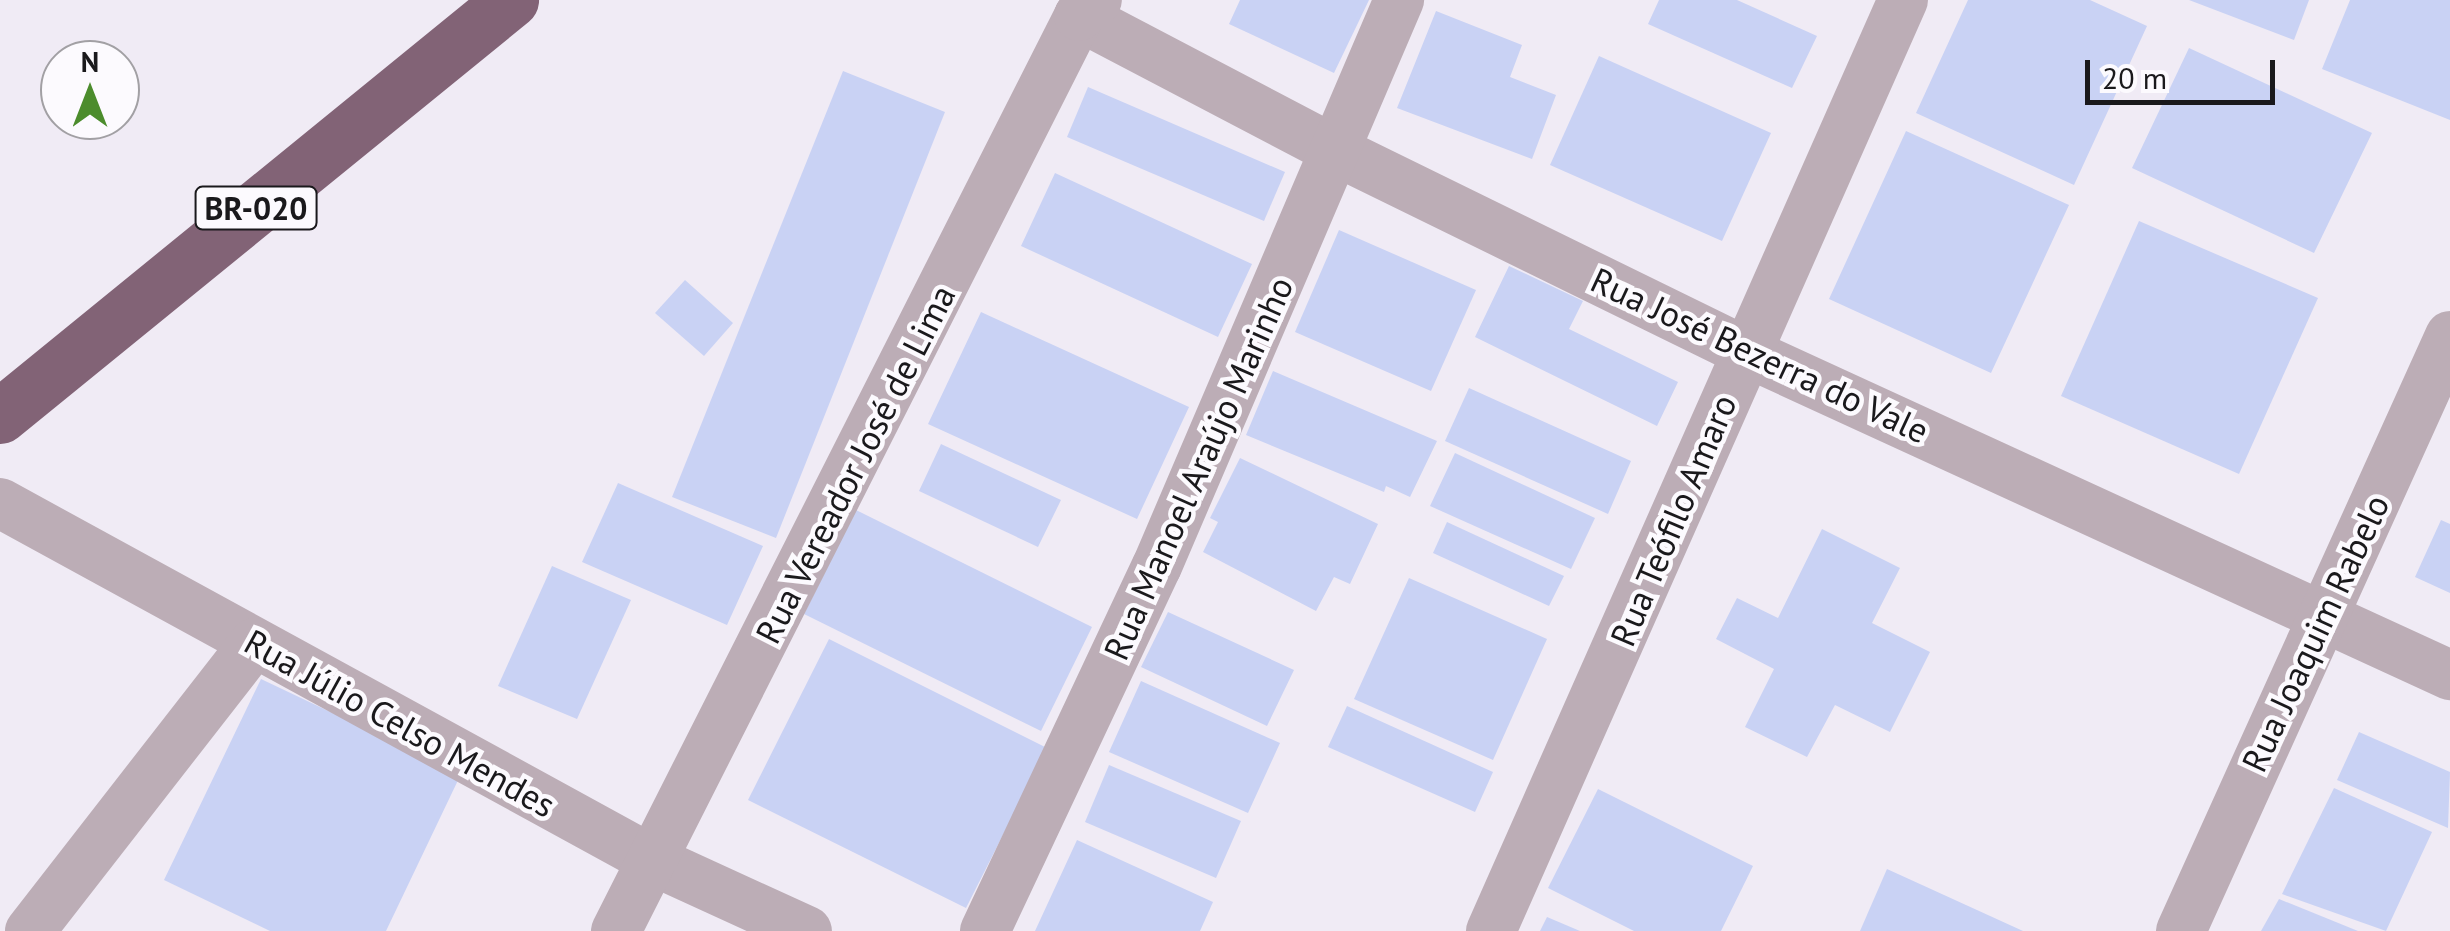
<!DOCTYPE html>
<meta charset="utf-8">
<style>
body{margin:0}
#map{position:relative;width:2450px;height:931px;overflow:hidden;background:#f0ebf5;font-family:"PT Sans",sans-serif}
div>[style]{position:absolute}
.building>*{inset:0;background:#c9d2f4}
.street>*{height:50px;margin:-25px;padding:0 25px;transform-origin:25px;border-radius:25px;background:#bcadb6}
.highway>*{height:55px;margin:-27.5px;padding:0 27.5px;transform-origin:27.5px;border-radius:27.5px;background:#826376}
span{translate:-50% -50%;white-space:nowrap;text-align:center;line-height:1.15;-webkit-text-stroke:9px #fcfafe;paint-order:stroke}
.shield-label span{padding:2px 8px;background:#fcfafe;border:2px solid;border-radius:8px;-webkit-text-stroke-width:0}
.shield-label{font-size:32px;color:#1a191c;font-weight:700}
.street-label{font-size:35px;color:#1a191c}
.north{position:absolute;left:40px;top:40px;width:100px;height:100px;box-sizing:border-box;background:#fcfafe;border:2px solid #a2a0a4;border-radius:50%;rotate:0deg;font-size:28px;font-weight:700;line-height:40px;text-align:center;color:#1a191c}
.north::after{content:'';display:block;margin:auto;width:35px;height:45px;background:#4c8c2d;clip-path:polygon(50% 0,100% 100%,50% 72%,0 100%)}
.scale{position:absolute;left:2085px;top:60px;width:190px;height:45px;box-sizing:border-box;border:5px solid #1a191c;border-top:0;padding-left:12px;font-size:30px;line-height:35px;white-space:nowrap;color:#1a191c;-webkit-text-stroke:8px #fcfafe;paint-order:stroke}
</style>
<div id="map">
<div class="building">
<i style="clip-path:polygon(1240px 0,1369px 0,1334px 73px,1229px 24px)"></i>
<i style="clip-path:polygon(1659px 0,1737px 0,1817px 36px,1792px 88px,1648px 24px)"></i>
<i style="clip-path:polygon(1968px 0,2090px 0,2147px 26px,2074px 185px,1916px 113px)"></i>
<i style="clip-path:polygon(2189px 0,2309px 0,2294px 40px)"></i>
<i style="clip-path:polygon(2350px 0,2450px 0,2450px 120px,2322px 69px)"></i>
<i style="clip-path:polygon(1436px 11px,1522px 45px,1510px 77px,1556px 95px,1532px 159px,1397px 108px)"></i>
<i style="clip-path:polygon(2189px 48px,2372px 133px,2314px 253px,2132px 168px)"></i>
<i style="clip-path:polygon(1599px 56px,1771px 133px,1722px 241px,1550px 165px)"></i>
<i style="clip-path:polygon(843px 71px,945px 112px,776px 538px,672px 497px)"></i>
<i style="clip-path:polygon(1088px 87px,1285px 172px,1264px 221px,1067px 137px)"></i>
<i style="clip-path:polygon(1906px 131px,2069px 205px,1991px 373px,1829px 299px)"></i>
<i style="clip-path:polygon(1055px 173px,1252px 264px,1218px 337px,1021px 246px)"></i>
<i style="clip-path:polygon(2139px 221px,2318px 298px,2239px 474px,2061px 396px)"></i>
<i style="clip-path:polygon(1339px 230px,1476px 290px,1431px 391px,1295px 332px)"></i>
<i style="clip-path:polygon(1509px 266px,1583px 301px,1569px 329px,1678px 382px,1657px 426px,1475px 337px)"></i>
<i style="clip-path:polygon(685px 280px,733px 323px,704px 356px,655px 313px)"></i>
<i style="clip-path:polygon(981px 312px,1189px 407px,1137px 519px,928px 424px)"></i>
<i style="clip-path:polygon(1273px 371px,1437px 441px,1410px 497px,1386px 486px,1384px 492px,1246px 435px)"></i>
<i style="clip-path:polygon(1469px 388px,1631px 461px,1608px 514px,1445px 441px)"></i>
<i style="clip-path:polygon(941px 444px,1061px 500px,1038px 547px,919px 491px)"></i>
<i style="clip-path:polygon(1455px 453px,1595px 518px,1571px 569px,1430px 506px)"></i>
<i style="clip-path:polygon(1240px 458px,1378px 524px,1350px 584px,1334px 577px,1316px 611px,1203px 552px,1218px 522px,1210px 518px)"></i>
<i style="clip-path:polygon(618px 483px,763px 546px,727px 625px,582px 562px)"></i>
<i style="clip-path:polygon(856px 510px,1092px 627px,1041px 731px,804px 614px)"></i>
<i style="clip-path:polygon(2441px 520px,2450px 524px,2450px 593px,2415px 577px)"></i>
<i style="clip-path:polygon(1447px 522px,1564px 576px,1549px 606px,1433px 553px)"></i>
<i style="clip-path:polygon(1822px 529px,1900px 568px,1872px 623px,1930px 652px,1890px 732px,1835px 705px,1807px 757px,1745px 727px,1774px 669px,1716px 639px,1737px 598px,1778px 618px)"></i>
<i style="clip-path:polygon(552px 566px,631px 600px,577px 719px,498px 686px)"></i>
<i style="clip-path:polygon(1409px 578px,1547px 639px,1493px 760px,1354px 699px)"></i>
<i style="clip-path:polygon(1168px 612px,1294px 670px,1267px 726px,1141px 667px)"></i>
<i style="clip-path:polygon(829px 639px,1047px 748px,966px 908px,748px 800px)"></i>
<i style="clip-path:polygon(261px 679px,461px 774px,386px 931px,270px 931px,164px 880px)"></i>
<i style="clip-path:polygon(1141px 681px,1280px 743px,1248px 813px,1109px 752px)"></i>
<i style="clip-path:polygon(1347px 706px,1493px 772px,1475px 812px,1328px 747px)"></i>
<i style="clip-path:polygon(2359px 732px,2450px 772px,2448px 828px,2337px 780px)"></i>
<i style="clip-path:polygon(1109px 765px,1241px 821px,1216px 878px,1085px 822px)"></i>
<i style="clip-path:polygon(2334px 788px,2432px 832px,2386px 931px,2282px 894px)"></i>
<i style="clip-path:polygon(1598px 789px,1753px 866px,1721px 931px,1634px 931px,1548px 888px)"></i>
<i style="clip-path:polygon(1077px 840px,1213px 902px,1200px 931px,1035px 931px)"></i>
<i style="clip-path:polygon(1887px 869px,2023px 931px,1860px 931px)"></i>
<i style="clip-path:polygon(2279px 899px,2358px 931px,2261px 931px)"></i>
<i style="clip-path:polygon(1547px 917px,1580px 931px,1540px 931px)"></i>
</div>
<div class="street">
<i style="left:1079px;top:16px;width:293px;rotate:27.7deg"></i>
<i style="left:1338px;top:152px;width:454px;rotate:26.1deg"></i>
<i style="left:1746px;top:352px;width:775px;rotate:24.65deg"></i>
<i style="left:0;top:503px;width:748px;rotate:28.69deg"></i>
<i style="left:656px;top:862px;width:166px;rotate:24.6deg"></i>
<i style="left:30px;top:931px;width:365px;rotate:-52.1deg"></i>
<i style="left:616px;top:931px;width:1025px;rotate:-63.16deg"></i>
<i style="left:1079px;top:16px;width:24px;rotate:-42deg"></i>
<i style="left:985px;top:931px;width:403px;rotate:-64.8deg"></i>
<i style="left:1157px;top:566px;width:616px;rotate:-66.85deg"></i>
<i style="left:1491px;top:931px;width:1018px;rotate:-66.13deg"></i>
<i style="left:2181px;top:931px;width:653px;rotate:-65.67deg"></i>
</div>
<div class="highway">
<i style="left:0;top:416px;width:659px;rotate:-39.15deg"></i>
</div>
<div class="shield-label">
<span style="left:256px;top:208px">BR-020</span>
</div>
<div class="street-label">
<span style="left:1760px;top:355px;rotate:25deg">Rua José Bezerra do Vale</span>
<span style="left:855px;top:464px;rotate:-63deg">Rua Vereador José de Lima</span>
<span style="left:1198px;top:468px;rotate:-66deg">Rua Manoel Araújo Marinho</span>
<span style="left:1673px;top:520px;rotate:-67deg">Rua Teófilo Amaro</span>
<span style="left:2315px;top:633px;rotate:-65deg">Rua Joaquim Rabelo</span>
<span style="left:400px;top:723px;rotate:29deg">Rua Júlio Celso Mendes</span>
</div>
<div class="north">N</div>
<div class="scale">20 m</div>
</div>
